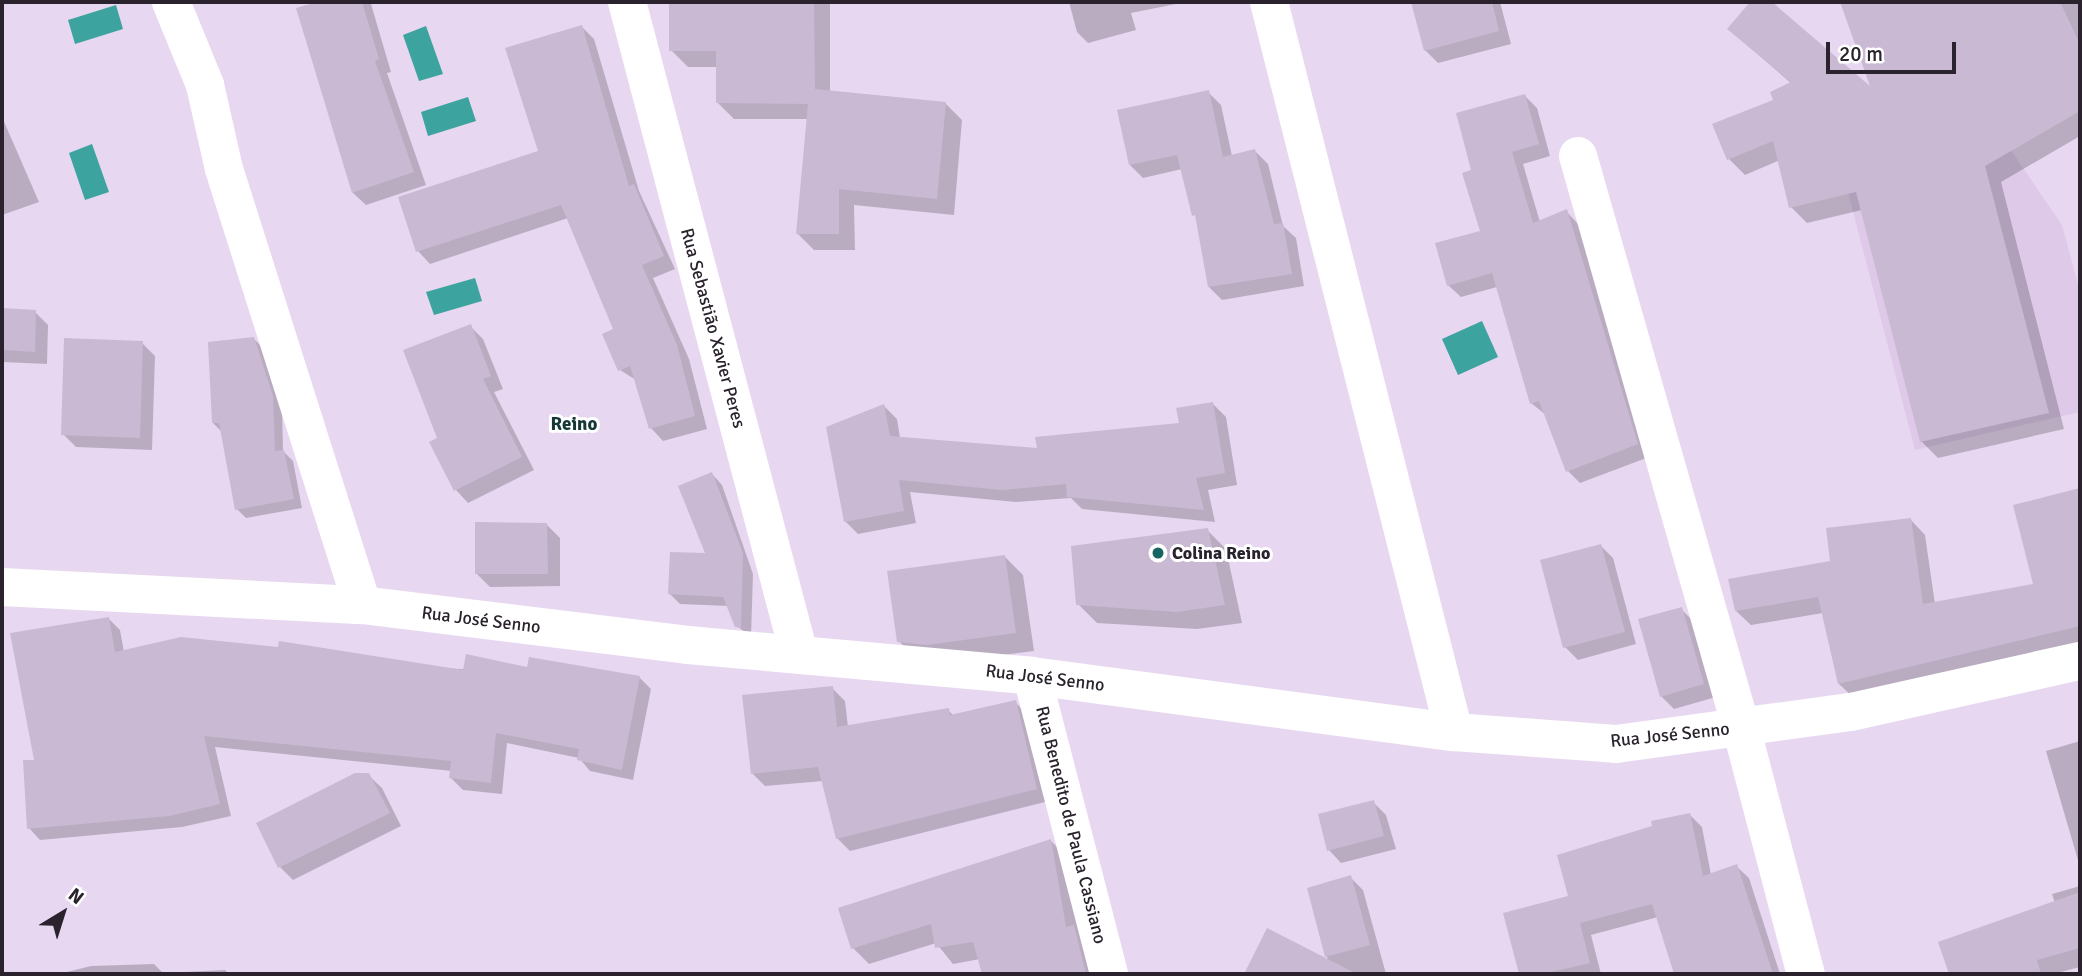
<!DOCTYPE html>
<meta charset="utf-8">
<style>
body{margin:0}
#map{position:relative;width:2082px;height:976px;overflow:hidden;background:#e8d7f1;font-family:Signika,sans-serif}
div>[style]{position:absolute}
.built>*{inset:0;background:#dec9e8}
.water>*{inset:0;background:#3da39f}
.shadow>*{inset:0;background:#0003}
.building>*{inset:0;background:#cab9d2}
.minor>*{height:38px;margin:-19px;padding:0 19px;transform-origin:19px;border-radius:19px;background:#fff}
.dots>*{width:19px;height:19px;translate:-50% -50%;box-sizing:border-box;border:4px solid #fff;border-radius:50%}
span{translate:-50% -50%;white-space:nowrap;text-align:center;line-height:1.15;-webkit-text-stroke:6px #fff;paint-order:stroke}
.street-label{font-size:18px;color:#2a232d}
.poi-label{font-size:18px;color:#2a232d;font-weight:700}
.left{translate:0 -50%;text-align:left}
.neighbourhood-label{font-size:19px;color:#153736;font-weight:700}
.frame{position:absolute;inset:0;border:4px solid #2a232d;pointer-events:none}
.north{position:absolute;left:28px;top:878px;width:70px;height:70px;-webkit-text-stroke:5px #fff;paint-order:stroke;rotate:38deg;font-size:19px;font-weight:700;line-height:28px;text-align:center;color:#2a232d}
.north::after{content:'';display:block;margin:auto;width:24px;height:32px;background:#2a232d;clip-path:polygon(50% 0,100% 100%,50% 72%,0 100%)}
.scale{position:absolute;left:1826px;top:42px;width:130px;height:32px;box-sizing:border-box;border:4px solid #2a232d;border-top:0;padding-left:9px;font-size:21px;line-height:24px;white-space:nowrap;color:#2a232d;-webkit-text-stroke:5px #fff;paint-order:stroke}
</style>
<div id="map">
<div class="built">
<i style="clip-path:polygon(1971px 92px,2062px 225px,2080px 292px,2080px 412px,1915px 450px,1831px 127px)"></i>
</div>
<div class="water">
<i style="clip-path:polygon(116px 5px,123px 29px,75px 44px,68px 20px)"></i>
<i style="clip-path:polygon(426px 26px,443px 74px,419px 81px,403px 35px)"></i>
<i style="clip-path:polygon(468px 97px,476px 121px,428px 136px,421px 112px)"></i>
<i style="clip-path:polygon(92px 144px,109px 192px,85px 200px,69px 153px)"></i>
<i style="clip-path:polygon(475px 278px,482px 301px,434px 315px,426px 292px)"></i>
<i style="clip-path:polygon(1482px 321px,1498px 357px,1458px 375px,1442px 339px)"></i>
</div>
<div class="shadow">
<i style="clip-path:polygon(323px 2px,371px 4px,391px 72px,387px 73px,426px 185px,366px 205px,353px 193px,298px 9px)"></i>
<i style="clip-path:polygon(673px 2px,830px 2px,830px 92px,945px 103px,962px 120px,954px 215px,854px 205px,855px 250px,814px 250px,797px 233px,808px 119px,734px 119px,717px 102px,718px 67px,688px 67px,671px 50px)"></i>
<i style="clip-path:polygon(1069px 2px,1186px 2px,1131px 13px,1136px 30px,1088px 43px,1077px 32px)"></i>
<i style="clip-path:polygon(1413px 2px,1500px 2px,1511px 44px,1438px 63px,1425px 50px)"></i>
<i style="clip-path:polygon(1752px 2px,1769px 2px,1874px 92px,1842px 2px,2080px 2px,2080px 136px,2001px 182px,2064px 429px,1938px 458px,1921px 441px,1862px 210px,1807px 223px,1791px 207px,1780px 160px,1745px 175px,1729px 159px,1792px 84px,1729px 29px)"></i>
<i style="clip-path:polygon(582px 27px,594px 39px,639px 191px,675px 269px,653px 278px,689px 359px,707px 429px,663px 441px,651px 428px,636px 380px,620px 370px,615px 330px,568px 218px,430px 264px,418px 251px,540px 152px)"></i>
<i style="clip-path:polygon(1208px 92px,1221px 105px,1232px 156px,1255px 151px,1268px 164px,1283px 226px,1296px 238px,1304px 286px,1222px 300px,1209px 287px,1198px 219px,1182px 169px,1143px 178px,1130px 165px)"></i>
<i style="clip-path:polygon(1524px 95px,1537px 108px,1550px 156px,1523px 164px,1540px 222px,1566px 211px,1578px 224px,1649px 457px,1580px 483px,1568px 471px,1546px 415px,1531px 403px,1497px 287px,1461px 297px,1448px 285px,1482px 232px,1474px 171px)"></i>
<i style="clip-path:polygon(2px 117px,39px 202px,2px 215px)"></i>
<i style="clip-path:polygon(2px 310px,35px 312px,48px 325px,47px 364px,2px 362px)"></i>
<i style="clip-path:polygon(470px 326px,483px 339px,503px 389px,494px 392px,534px 470px,468px 503px,456px 490px,440px 439px)"></i>
<i style="clip-path:polygon(254px 339px,263px 348px,282px 407px,283px 451px,293px 461px,302px 508px,246px 518px,237px 509px,222px 432px,213px 423px)"></i>
<i style="clip-path:polygon(142px 343px,155px 356px,152px 450px,76px 447px,63px 434px)"></i>
<i style="clip-path:polygon(1213px 404px,1226px 417px,1237px 485px,1208px 490px,1215px 522px,1082px 509px,1071px 498px,1016px 502px,910px 492px,916px 523px,858px 534px,845px 521px,884px 406px,897px 419px,900px 438px,1039px 450px,1181px 425px)"></i>
<i style="clip-path:polygon(712px 474px,722px 485px,753px 574px,751px 637px,737px 626px,729px 606px,680px 604px,669px 593px,708px 555px)"></i>
<i style="clip-path:polygon(2080px 491px,2080px 644px,1854px 698px,1839px 684px,1823px 613px,1751px 625px,1736px 611px,1911px 520px,1925px 535px,1935px 604px,2035px 585px)"></i>
<i style="clip-path:polygon(547px 525px,560px 538px,560px 586px,490px 587px,477px 574px)"></i>
<i style="clip-path:polygon(1207px 530px,1226px 549px,1242px 623px,1197px 629px,1097px 623px,1078px 604px)"></i>
<i style="clip-path:polygon(1600px 545px,1613px 558px,1636px 644px,1578px 660px,1565px 647px)"></i>
<i style="clip-path:polygon(1005px 557px,1023px 575px,1034px 651px,947px 662px,917px 660px,899px 641px)"></i>
<i style="clip-path:polygon(1681px 609px,1694px 622px,1716px 697px,1674px 709px,1661px 696px)"></i>
<i style="clip-path:polygon(108px 618px,120px 630px,124px 652px,640px 678px,651px 689px,633px 780px,590px 771px,579px 758px,507px 743px,502px 794px,463px 790px,451px 778px,452px 771px,215px 747px,231px 816px,182px 827px,40px 840px,29px 828px,37px 761px)"></i>
<i style="clip-path:polygon(832px 688px,845px 701px,848px 727px,948px 710px,954px 716px,1015px 702px,1028px 715px,1049px 801px,850px 851px,837px 838px,823px 781px,765px 786px,752px 773px)"></i>
<i style="clip-path:polygon(2080px 741px,2080px 867px,2046px 751px)"></i>
<i style="clip-path:polygon(368px 775px,382px 788px,401px 826px,293px 880px,280px 867px)"></i>
<i style="clip-path:polygon(1373px 802px,1386px 815px,1396px 849px,1341px 863px,1329px 850px)"></i>
<i style="clip-path:polygon(1690px 815px,1702px 827px,1711px 875px,1736px 866px,1749px 878px,1780px 974px,1676px 974px,1658px 917px,1591px 935px,1601px 974px,1520px 974px,1505px 914px,1570px 898px)"></i>
<i style="clip-path:polygon(1051px 841px,1067px 857px,1098px 974px,984px 974px,980px 959px,953px 964px,936px 943px,869px 964px,853px 948px)"></i>
<i style="clip-path:polygon(1350px 877px,1363px 890px,1386px 974px,1245px 974px,1268px 930px,1328px 961px,1309px 889px)"></i>
<i style="clip-path:polygon(2080px 886px,2080px 967px,2053px 974px,1951px 974px,1940px 943px,2055px 903px,2052px 894px)"></i>
<i style="clip-path:polygon(154px 964px,163px 973px,225px 970px,229px 974px,59px 974px,91px 966px)"></i>
</div>
<div class="building">
<i style="clip-path:polygon(317px 2px,362px 2px,379px 59px,375px 61px,414px 172px,352px 193px,296px 8px)"></i>
<i style="clip-path:polygon(669px 2px,814px 2px,815px 89px,946px 102px,937px 199px,839px 189px,839px 234px,796px 234px,808px 104px,716px 103px,716px 51px,669px 51px)"></i>
<i style="clip-path:polygon(1411px 2px,1492px 2px,1499px 31px,1424px 51px)"></i>
<i style="clip-path:polygon(1750px 2px,1772px 2px,1870px 86px,1840px 2px,2060px 2px,2080px 44px,2080px 111px,1985px 166px,2049px 413px,1920px 442px,1856px 192px,1789px 208px,1773px 141px,1727px 160px,1712px 124px,1773px 100px,1770px 92px,1791px 82px,1727px 29px)"></i>
<i style="clip-path:polygon(582px 25px,629px 186px,634px 184px,664px 256px,642px 265px,677px 345px,695px 416px,649px 429px,630px 366px,618px 371px,602px 334px,613px 329px,561px 205px,416px 252px,398px 197px,538px 151px,505px 48px)"></i>
<i style="clip-path:polygon(1209px 90px,1223px 157px,1255px 149px,1274px 224px,1283px 223px,1292px 274px,1208px 287px,1195px 215px,1192px 216px,1177px 155px,1129px 165px,1117px 110px)"></i>
<i style="clip-path:polygon(1525px 94px,1539px 144px,1512px 152px,1533px 223px,1567px 209px,1638px 444px,1566px 472px,1539px 401px,1530px 404px,1492px 273px,1447px 286px,1435px 243px,1480px 231px,1462px 173px,1471px 170px,1456px 113px)"></i>
<i style="clip-path:polygon(2px 308px,36px 310px,35px 352px,2px 350px)"></i>
<i style="clip-path:polygon(471px 324px,491px 376px,483px 379px,522px 457px,454px 491px,429px 442px,437px 438px,403px 350px)"></i>
<i style="clip-path:polygon(254px 337px,273px 396px,275px 451px,284px 450px,294px 499px,235px 510px,219px 423px,212px 423px,208px 342px)"></i>
<i style="clip-path:polygon(64px 338px,143px 341px,140px 438px,61px 435px)"></i>
<i style="clip-path:polygon(1213px 402px,1225px 473px,1196px 478px,1204px 510px,1067px 497px,1066px 484px,1002px 490px,899px 480px,904px 511px,844px 522px,826px 427px,884px 404px,890px 436px,1037px 448px,1035px 437px,1179px 423px,1176px 408px)"></i>
<i style="clip-path:polygon(712px 472px,743px 553px,741px 628px,735px 627px,723px 597px,668px 594px,670px 552px,705px 553px,678px 486px)"></i>
<i style="clip-path:polygon(2080px 488px,2080px 626px,1838px 684px,1818px 597px,1735px 611px,1728px 579px,1830px 561px,1826px 528px,1911px 518px,1923px 604px,2033px 584px,2013px 505px)"></i>
<i style="clip-path:polygon(475px 522px,547px 523px,548px 574px,475px 574px)"></i>
<i style="clip-path:polygon(1208px 528px,1225px 605px,1177px 612px,1076px 605px,1071px 546px)"></i>
<i style="clip-path:polygon(1601px 544px,1625px 632px,1563px 648px,1540px 560px)"></i>
<i style="clip-path:polygon(1005px 555px,1016px 633px,927px 645px,897px 642px,887px 571px)"></i>
<i style="clip-path:polygon(1682px 607px,1704px 684px,1660px 697px,1638px 619px)"></i>
<i style="clip-path:polygon(109px 617px,115px 652px,181px 637px,278px 647px,279px 641px,463px 670px,466px 654px,527px 667px,529px 657px,640px 676px,622px 770px,577px 760px,579px 749px,496px 733px,491px 783px,449px 778px,451px 761px,204px 736px,220px 804px,169px 816px,27px 829px,23px 760px,34px 760px,10px 633px)"></i>
<i style="clip-path:polygon(833px 686px,837px 727px,949px 708px,950px 715px,1016px 700px,1037px 789px,836px 839px,818px 767px,751px 774px,742px 695px)"></i>
<i style="clip-path:polygon(355px 773px,369px 773px,390px 813px,278px 868px,256px 823px)"></i>
<i style="clip-path:polygon(1374px 800px,1384px 836px,1327px 851px,1318px 814px)"></i>
<i style="clip-path:polygon(1690px 813px,1703px 876px,1737px 864px,1773px 974px,1674px 974px,1652px 904px,1580px 923px,1590px 963px,1543px 974px,1519px 974px,1503px 913px,1568px 896px,1557px 855px,1652px 826px,1651px 821px)"></i>
<i style="clip-path:polygon(1051px 839px,1066px 927px,1074px 925px,1086px 974px,982px 974px,973px 942px,935px 948px,931px 924px,851px 949px,838px 908px)"></i>
<i style="clip-path:polygon(1351px 875px,1370px 945px,1325px 957px,1307px 888px)"></i>
<i style="clip-path:polygon(2080px 892px,2080px 948px,2037px 960px,2041px 974px,1949px 974px,1938px 942px)"></i>
<i style="clip-path:polygon(1267px 928px,1357px 974px,1244px 974px)"></i>
</div>
<div class="minor">
<i style="left:171px;top:2px;width:90px;rotate:67.7deg"></i>
<i style="left:205px;top:85px;width:86px;rotate:77.3deg"></i>
<i style="left:224px;top:169px;width:457px;rotate:72.4deg"></i>
<i style="left:627px;top:2px;width:674px;rotate:75.22deg"></i>
<i style="left:1269px;top:2px;width:753px;rotate:75.78deg"></i>
<i style="left:1578px;top:156px;width:594px;rotate:74.07deg"></i>
<i style="left:1741px;top:727px;width:255px;rotate:75.3deg"></i>
<i style="left:2px;top:587px;width:360px;rotate:2.9deg"></i>
<i style="left:362px;top:605px;width:328px;rotate:7deg"></i>
<i style="left:688px;top:645px;width:345px;rotate:5.1deg"></i>
<i style="left:1032px;top:676px;width:426px;rotate:7.6deg"></i>
<i style="left:1454px;top:732px;width:162px;rotate:4.2deg"></i>
<i style="left:1616px;top:744px;width:237px;rotate:-7.8deg"></i>
<i style="left:1851px;top:712px;width:235px;rotate:-12.6deg"></i>
<i style="left:1032px;top:676px;width:308px;rotate:75.5deg"></i>
</div>
<div class="dots">
<i style="left:1158px;top:553px;background:#176562"></i>
</div>
<div class="street-label">
<span style="left:713px;top:328px;rotate:75deg">Rua Sebastião Xavier Peres</span>
<span style="left:481px;top:620px;rotate:7deg">Rua José Senno</span>
<span style="left:1045px;top:678px;rotate:7deg">Rua José Senno</span>
<span style="left:1670px;top:735px;rotate:-6deg">Rua José Senno</span>
<span style="left:1071px;top:825px;rotate:76deg">Rua Benedito de Paula Cassiano</span>
</div>
<div class="poi-label">
<span class="left" style="left:1172px;top:553px">Colina Reino</span>
</div>
<div class="neighbourhood-label">
<span style="left:574px;top:425px">Reino</span>
</div>
<div class="frame"></div>
<div class="north">N</div>
<div class="scale">20 m</div>
</div>
